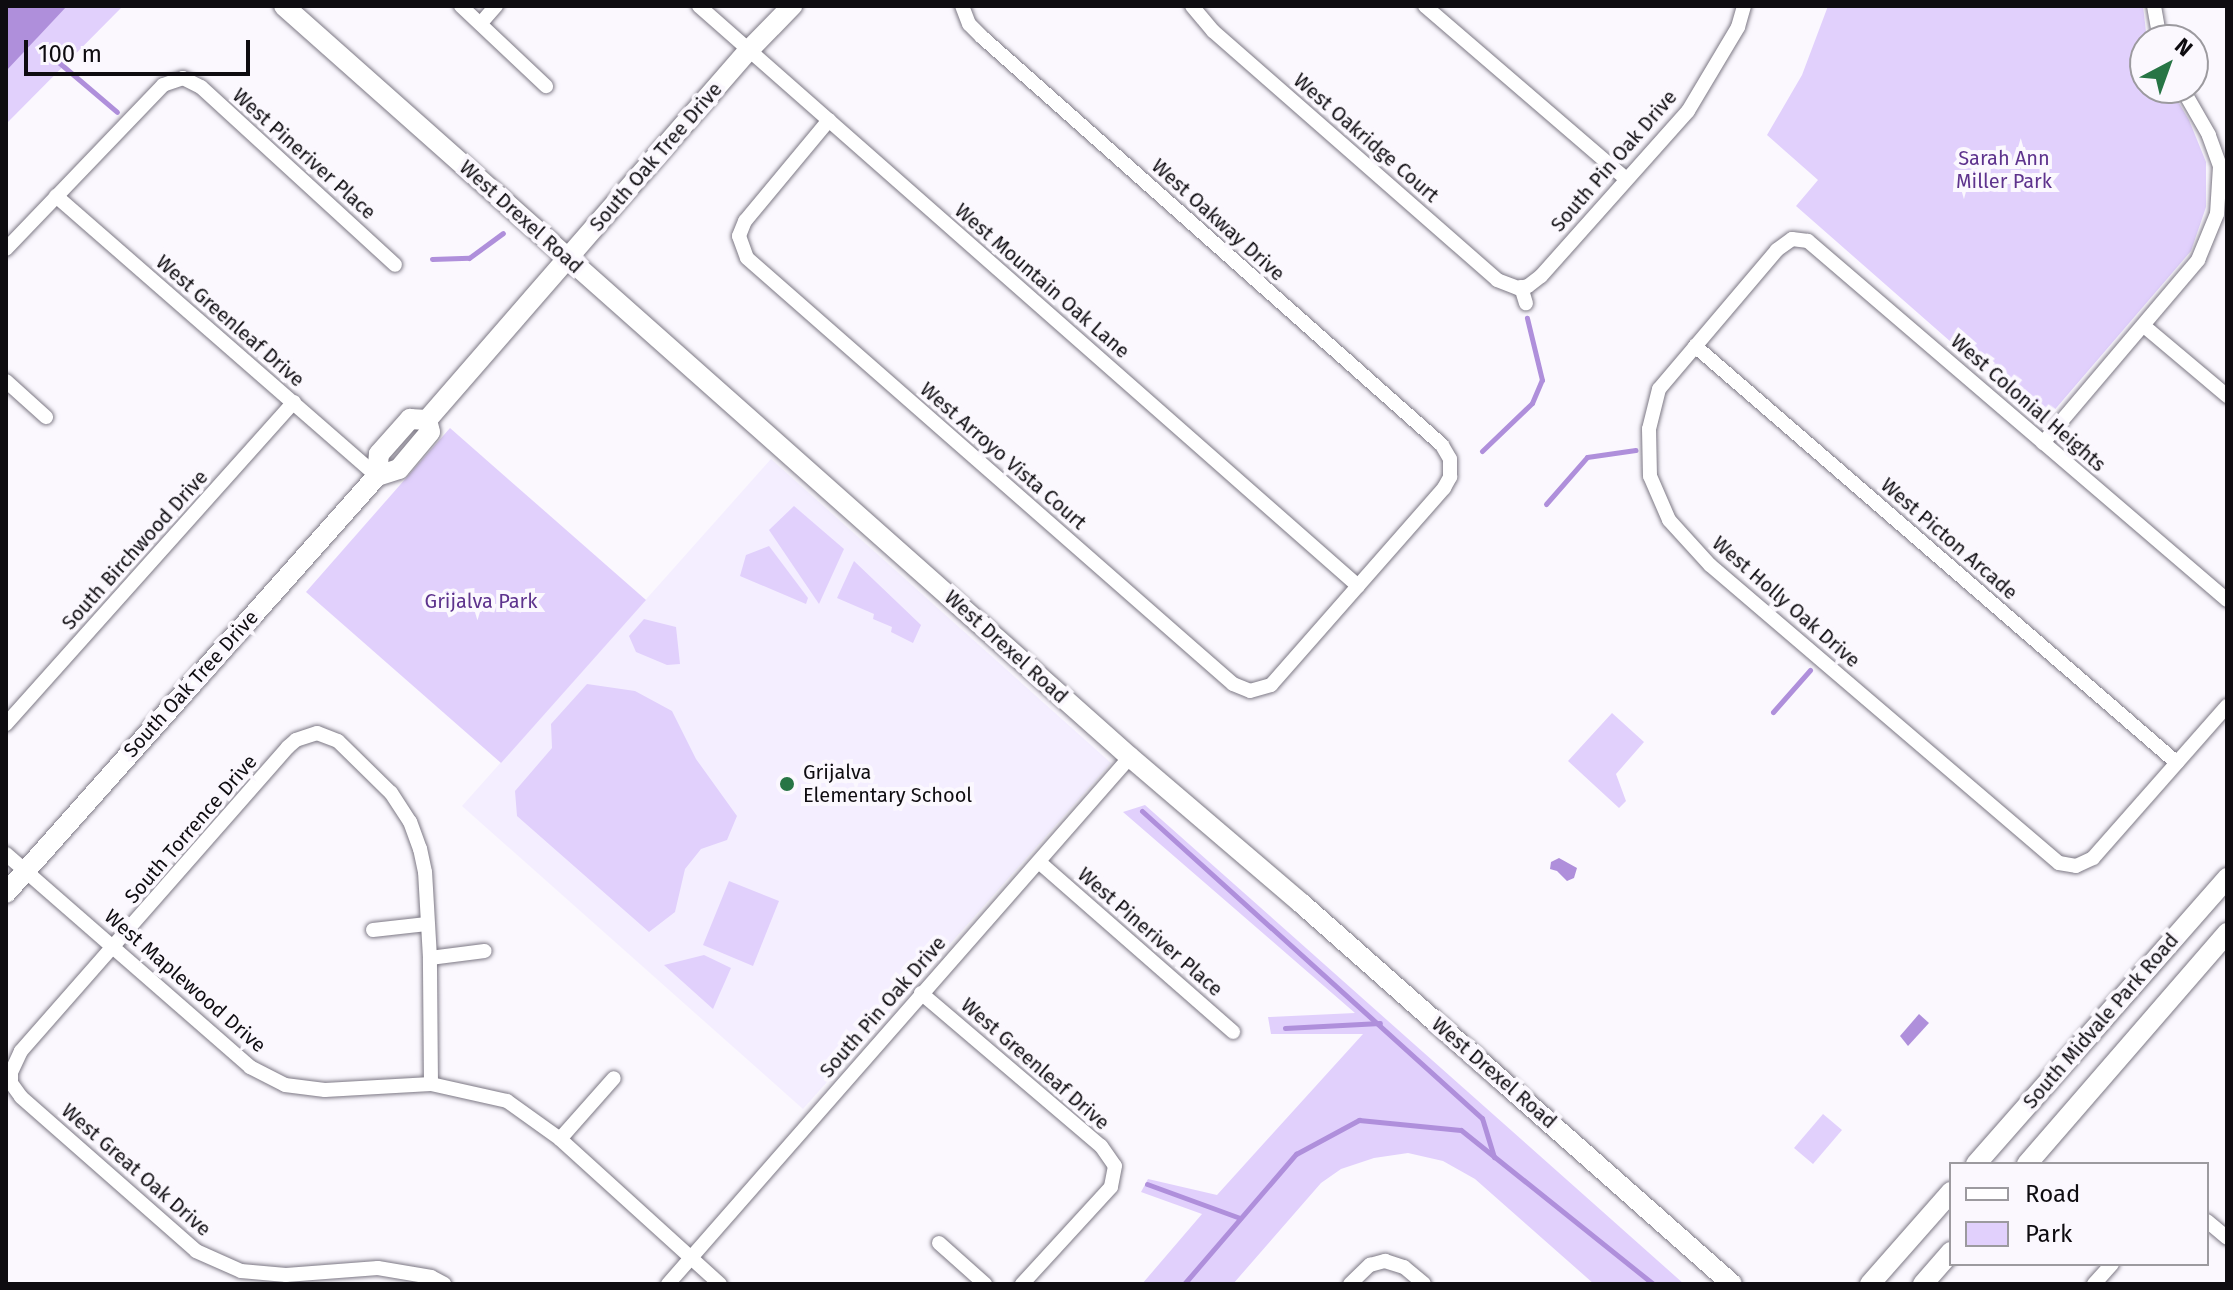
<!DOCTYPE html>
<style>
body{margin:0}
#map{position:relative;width:2233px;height:1290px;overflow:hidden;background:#fbf8fe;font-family:"Fira Sans",sans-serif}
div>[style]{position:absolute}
.built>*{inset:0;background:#f4eeff}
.green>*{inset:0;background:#e1d0fc}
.water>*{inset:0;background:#af8fdb}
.stream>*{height:5px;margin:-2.5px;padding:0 2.5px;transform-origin:2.5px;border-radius:2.5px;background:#af8fdb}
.roads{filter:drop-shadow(0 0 2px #7c7884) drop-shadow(0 0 2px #7c7884)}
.street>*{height:14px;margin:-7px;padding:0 7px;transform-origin:7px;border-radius:7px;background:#fff}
.secondary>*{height:20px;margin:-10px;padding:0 10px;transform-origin:10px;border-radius:10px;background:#fff}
.dots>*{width:22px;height:22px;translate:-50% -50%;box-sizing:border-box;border:4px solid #fbf8fe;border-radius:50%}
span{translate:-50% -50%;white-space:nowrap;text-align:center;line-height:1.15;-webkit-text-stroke:8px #fbf8fe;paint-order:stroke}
.street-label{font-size:20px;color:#0e0c10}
.park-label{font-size:20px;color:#5e338d}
.poi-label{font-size:20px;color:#0e0c10}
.left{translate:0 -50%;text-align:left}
.frame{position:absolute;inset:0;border:8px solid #0e0c10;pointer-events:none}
.legend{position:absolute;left:1949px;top:1162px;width:260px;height:104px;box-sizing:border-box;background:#fbf8fe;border:2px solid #9c9a9f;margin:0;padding:10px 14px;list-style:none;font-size:24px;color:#0e0c10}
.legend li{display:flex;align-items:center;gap:16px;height:40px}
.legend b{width:40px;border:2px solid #9c9a9f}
.north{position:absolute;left:2129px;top:24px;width:80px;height:80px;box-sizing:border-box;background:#fbf8fe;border:2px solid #9c9a9f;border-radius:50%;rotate:41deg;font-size:22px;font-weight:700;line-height:32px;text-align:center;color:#0e0c10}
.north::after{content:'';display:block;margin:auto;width:28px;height:36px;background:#277545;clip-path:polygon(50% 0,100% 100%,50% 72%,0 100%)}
.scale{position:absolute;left:24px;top:40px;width:226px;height:36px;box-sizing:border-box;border:4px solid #0e0c10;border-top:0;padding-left:10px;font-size:24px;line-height:28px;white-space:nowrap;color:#0e0c10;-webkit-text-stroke:6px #fbf8fe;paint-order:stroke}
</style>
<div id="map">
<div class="built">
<i style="clip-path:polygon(771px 459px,1111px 763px,803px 1109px,462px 806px)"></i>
</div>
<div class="green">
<i style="clip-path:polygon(6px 6px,123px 6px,6px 124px)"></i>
<i style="clip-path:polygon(1828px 6px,2143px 6px,2147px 40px,2145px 88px,2170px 88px,2189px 120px,2206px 162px,2206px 207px,2191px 251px,2051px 414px,2033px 414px,1796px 206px,1818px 180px,1767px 135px,1802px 75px)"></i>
<i style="clip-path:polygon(450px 428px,646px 600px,501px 763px,306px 592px)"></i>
<i style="clip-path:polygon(794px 506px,844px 549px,819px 604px,769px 530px)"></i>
<i style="clip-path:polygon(769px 546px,808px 598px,806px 604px,740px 576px,746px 555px)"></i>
<i style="clip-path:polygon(854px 561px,921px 625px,913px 643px,891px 632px,892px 627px,873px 619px,874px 614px,837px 598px)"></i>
<i style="clip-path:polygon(644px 619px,676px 627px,680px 664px,667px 665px,636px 652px,629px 636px)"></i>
<i style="clip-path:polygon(587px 684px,635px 691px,672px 711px,696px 759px,737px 816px,727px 840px,701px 849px,685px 869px,675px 912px,649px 932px,517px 816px,515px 791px,552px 748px,551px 724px)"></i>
<i style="clip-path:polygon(1612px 713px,1644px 742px,1616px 774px,1626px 801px,1619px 808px,1568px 761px)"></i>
<i style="clip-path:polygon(1145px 805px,1684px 1284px,1594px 1284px,1475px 1179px,1443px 1161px,1408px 1153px,1374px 1158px,1341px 1169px,1321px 1183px,1233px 1284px,1142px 1284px,1202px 1214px,1141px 1192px,1148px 1179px,1217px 1195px,1363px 1034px,1271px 1034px,1268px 1017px,1355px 1013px,1123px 812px)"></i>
<i style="clip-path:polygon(729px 881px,779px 901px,753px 966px,703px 945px)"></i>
<i style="clip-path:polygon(704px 955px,731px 968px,713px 1009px,664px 965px)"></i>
<i style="clip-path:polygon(1823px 1114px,1842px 1130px,1813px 1164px,1794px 1148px)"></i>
</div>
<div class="water">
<i style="clip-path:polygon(6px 6px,67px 6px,6px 71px)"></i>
<i style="clip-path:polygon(1559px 858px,1577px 868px,1574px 878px,1567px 881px,1557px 871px,1550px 869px,1551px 862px)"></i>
<i style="clip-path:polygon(1919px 1014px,1929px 1023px,1908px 1046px,1900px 1036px)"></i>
</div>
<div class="stream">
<i style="left:56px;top:60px;width:80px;rotate:40.4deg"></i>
<i style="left:432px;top:259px;width:37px;rotate:-2deg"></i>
<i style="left:469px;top:258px;width:42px;rotate:-36.3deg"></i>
<i style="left:1482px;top:451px;width:69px;rotate:-43.8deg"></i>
<i style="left:1532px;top:403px;width:25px;rotate:-67deg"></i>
<i style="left:1542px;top:380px;width:64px;rotate:-103.6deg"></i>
<i style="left:1546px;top:504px;width:62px;rotate:-48.9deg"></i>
<i style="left:1587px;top:457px;width:49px;rotate:-8.1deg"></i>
<i style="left:1773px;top:712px;width:56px;rotate:-48.6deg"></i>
<i style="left:1142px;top:811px;width:458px;rotate:42.1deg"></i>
<i style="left:1482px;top:1118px;width:41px;rotate:72.9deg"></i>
<i style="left:1285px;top:1028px;width:95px;rotate:-3deg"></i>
<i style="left:1147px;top:1184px;width:99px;rotate:20.1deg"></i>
<i style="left:1184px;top:1284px;width:172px;rotate:-49.3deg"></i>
<i style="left:1296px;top:1154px;width:72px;rotate:-28.4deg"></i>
<i style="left:1359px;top:1120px;width:102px;rotate:5.6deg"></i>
<i style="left:1461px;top:1130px;width:246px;rotate:38.7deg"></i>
</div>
<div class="roads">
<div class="street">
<i style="left:461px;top:6px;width:117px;rotate:43.3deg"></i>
<i style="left:699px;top:6px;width:878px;rotate:41.35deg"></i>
<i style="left:1192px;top:6px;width:33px;rotate:50deg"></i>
<i style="left:1213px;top:31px;width:378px;rotate:41.2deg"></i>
<i style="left:1497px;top:280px;width:22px;rotate:21deg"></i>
<i style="left:1518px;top:288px;width:10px;rotate:-11deg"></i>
<i style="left:1528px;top:286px;width:16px;rotate:-38deg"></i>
<i style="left:1541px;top:276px;width:221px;rotate:-48.3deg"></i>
<i style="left:1688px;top:111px;width:98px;rotate:-59.2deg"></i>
<i style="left:1738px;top:27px;width:22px;rotate:-74deg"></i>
<i style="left:1425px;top:6px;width:265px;rotate:40.7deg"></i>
<i style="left:2154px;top:6px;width:35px;rotate:80deg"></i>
<i style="left:481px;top:23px;width:23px;rotate:-49deg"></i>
<i style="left:829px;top:120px;width:131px;rotate:129.7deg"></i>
<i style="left:745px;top:221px;width:16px;rotate:112deg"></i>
<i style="left:739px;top:236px;width:23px;rotate:70deg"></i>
<i style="left:747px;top:258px;width:646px;rotate:41.24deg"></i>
<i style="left:1233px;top:684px;width:18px;rotate:22deg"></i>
<i style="left:1250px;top:691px;width:22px;rotate:-16deg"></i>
<i style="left:1271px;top:685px;width:262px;rotate:-48.7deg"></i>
<i style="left:1444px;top:488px;width:13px;rotate:-61deg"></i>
<i style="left:1450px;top:477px;width:18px;rotate:-90deg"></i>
<i style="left:1450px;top:459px;width:16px;rotate:-120deg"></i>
<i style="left:1442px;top:445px;width:615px;rotate:-138.43deg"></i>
<i style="left:982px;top:37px;width:18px;rotate:-135deg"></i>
<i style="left:969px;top:24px;width:19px;rotate:-111deg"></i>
<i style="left:56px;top:196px;width:426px;rotate:41.1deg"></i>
<i style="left:6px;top:249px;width:227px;rotate:-46.2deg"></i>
<i style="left:163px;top:85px;width:21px;rotate:-19deg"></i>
<i style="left:183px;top:78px;width:20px;rotate:27deg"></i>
<i style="left:201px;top:87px;width:263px;rotate:42.5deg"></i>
<i style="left:1521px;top:287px;width:17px;rotate:73deg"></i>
<i style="left:2144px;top:326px;width:109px;rotate:40.1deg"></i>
<i style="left:1695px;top:346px;width:637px;rotate:40.86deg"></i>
<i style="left:6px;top:381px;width:54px;rotate:42deg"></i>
<i style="left:2043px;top:443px;width:240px;rotate:-49.7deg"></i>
<i style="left:2198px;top:260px;width:50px;rotate:-67.6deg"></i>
<i style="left:2217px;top:214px;width:48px;rotate:-86.4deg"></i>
<i style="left:2220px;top:166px;width:33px;rotate:-110deg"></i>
<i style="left:2209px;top:135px;width:54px;rotate:-119.9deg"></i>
<i style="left:2227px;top:600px;width:552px;rotate:-139.41deg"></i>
<i style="left:1808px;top:241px;width:16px;rotate:-173deg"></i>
<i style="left:1792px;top:239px;width:19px;rotate:144deg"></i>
<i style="left:1777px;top:250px;width:182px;rotate:130.3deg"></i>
<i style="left:1659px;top:389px;width:41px;rotate:104deg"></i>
<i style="left:1649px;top:429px;width:47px;rotate:88.8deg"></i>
<i style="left:1650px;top:476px;width:48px;rotate:66.6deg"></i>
<i style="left:1669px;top:520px;width:61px;rotate:47.7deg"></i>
<i style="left:1710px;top:565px;width:459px;rotate:40.5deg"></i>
<i style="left:2059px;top:863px;width:17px;rotate:10deg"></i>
<i style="left:2076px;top:866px;width:19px;rotate:-25deg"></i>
<i style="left:2093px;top:858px;width:203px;rotate:-48.6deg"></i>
<i style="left:6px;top:724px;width:432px;rotate:-48.2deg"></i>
<i style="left:6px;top:854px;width:324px;rotate:41.1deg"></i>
<i style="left:250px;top:1067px;width:39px;rotate:27deg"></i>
<i style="left:285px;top:1085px;width:40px;rotate:7.1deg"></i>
<i style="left:325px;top:1090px;width:106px;rotate:-3.2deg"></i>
<i style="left:431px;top:1084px;width:78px;rotate:12.6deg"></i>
<i style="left:507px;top:1101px;width:65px;rotate:35.6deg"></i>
<i style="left:560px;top:1139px;width:216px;rotate:42.2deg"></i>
<i style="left:1039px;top:862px;width:258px;rotate:41.2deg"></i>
<i style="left:373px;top:930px;width:54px;rotate:-6.3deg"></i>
<i style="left:430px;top:958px;width:55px;rotate:-7.3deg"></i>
<i style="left:921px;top:993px;width:236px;rotate:40.4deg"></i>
<i style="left:1101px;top:1146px;width:24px;rotate:55deg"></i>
<i style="left:1115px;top:1166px;width:21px;rotate:101deg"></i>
<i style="left:1111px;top:1187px;width:132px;rotate:132.5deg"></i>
<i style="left:431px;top:1084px;width:126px;rotate:-90.5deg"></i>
<i style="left:430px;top:958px;width:86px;rotate:-93.3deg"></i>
<i style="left:425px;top:872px;width:24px;rotate:-102deg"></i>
<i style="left:420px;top:849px;width:29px;rotate:-110deg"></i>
<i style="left:410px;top:822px;width:35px;rotate:-123deg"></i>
<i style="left:391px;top:793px;width:74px;rotate:-135.5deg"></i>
<i style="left:338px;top:741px;width:22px;rotate:-159deg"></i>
<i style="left:317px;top:733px;width:22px;rotate:162deg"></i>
<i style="left:296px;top:740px;width:11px;rotate:139deg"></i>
<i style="left:288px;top:747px;width:405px;rotate:131.3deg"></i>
<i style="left:21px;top:1051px;width:23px;rotate:115deg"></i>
<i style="left:11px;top:1072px;width:11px;rotate:90deg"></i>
<i style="left:11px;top:1083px;width:17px;rotate:54deg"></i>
<i style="left:21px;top:1097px;width:233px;rotate:41.3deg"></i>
<i style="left:196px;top:1251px;width:49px;rotate:24deg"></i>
<i style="left:241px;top:1271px;width:45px;rotate:5.1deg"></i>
<i style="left:286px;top:1275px;width:92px;rotate:-4.4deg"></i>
<i style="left:378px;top:1268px;width:54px;rotate:9.6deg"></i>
<i style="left:431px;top:1277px;width:15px;rotate:28deg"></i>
<i style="left:560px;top:1139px;width:81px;rotate:-48.5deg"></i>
<i style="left:2207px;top:1221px;width:26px;rotate:40deg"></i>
<i style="left:939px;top:1243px;width:62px;rotate:41.7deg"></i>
<i style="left:668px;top:1284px;width:701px;rotate:-48.76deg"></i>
<i style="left:1350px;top:1284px;width:28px;rotate:-44deg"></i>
<i style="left:1370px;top:1265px;width:16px;rotate:-15deg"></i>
<i style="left:1385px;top:1261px;width:20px;rotate:18deg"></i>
<i style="left:1404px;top:1267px;width:26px;rotate:40deg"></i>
<i style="left:2094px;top:1284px;width:27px;rotate:-48deg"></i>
</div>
<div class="secondary">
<i style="left:284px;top:6px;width:1131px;rotate:41.6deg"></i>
<i style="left:1130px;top:757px;width:225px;rotate:40.5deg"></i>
<i style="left:1301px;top:903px;width:575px;rotate:41.48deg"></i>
<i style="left:410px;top:419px;width:17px;rotate:3deg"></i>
<i style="left:427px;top:420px;width:12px;rotate:76deg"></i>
<i style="left:430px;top:432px;width:48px;rotate:130deg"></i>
<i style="left:399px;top:469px;width:23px;rotate:162deg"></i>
<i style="left:377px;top:476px;width:22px;rotate:-85deg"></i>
<i style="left:379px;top:454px;width:47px;rotate:-48.5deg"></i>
<i style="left:427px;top:420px;width:490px;rotate:-49deg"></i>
<i style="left:749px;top:50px;width:62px;rotate:-45.7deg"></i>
<i style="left:6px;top:893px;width:558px;rotate:-48.34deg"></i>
<i style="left:1976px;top:1164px;width:381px;rotate:-48.7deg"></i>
<i style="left:2027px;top:1164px;width:306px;rotate:-49.1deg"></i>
<i style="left:1870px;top:1284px;width:123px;rotate:-48.6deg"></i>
<i style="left:1923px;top:1284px;width:43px;rotate:-48.8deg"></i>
</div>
</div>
<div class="dots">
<i style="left:787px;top:784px;background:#277545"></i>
</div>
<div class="street-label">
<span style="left:1366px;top:138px;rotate:41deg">West Oakridge Court</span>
<span style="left:304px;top:154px;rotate:42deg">West Pineriver Place</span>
<span style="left:656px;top:157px;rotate:-49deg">South Oak Tree Drive</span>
<span style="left:1614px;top:161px;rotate:-49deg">South Pin Oak Drive</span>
<span style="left:521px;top:217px;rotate:42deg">West Drexel Road</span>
<span style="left:1218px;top:220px;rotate:42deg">West Oakway Drive</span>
<span style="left:1042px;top:281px;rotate:41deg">West Mountain Oak Lane</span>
<span style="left:230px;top:321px;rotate:41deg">West Greenleaf Drive</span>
<span style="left:2028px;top:403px;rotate:41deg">West Colonial Heights</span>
<span style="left:1003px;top:456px;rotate:41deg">West Arroyo Vista Court</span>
<span style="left:1949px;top:539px;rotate:41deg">West Picton Arcade</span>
<span style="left:135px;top:550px;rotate:-48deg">South Birchwood Drive</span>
<span style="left:1786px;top:602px;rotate:41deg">West Holly Oak Drive</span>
<span style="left:1006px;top:647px;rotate:42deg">West Drexel Road</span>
<span style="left:191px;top:684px;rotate:-48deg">South Oak Tree Drive</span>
<span style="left:191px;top:829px;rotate:-49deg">South Torrence Drive</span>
<span style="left:1150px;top:932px;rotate:41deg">West Pineriver Place</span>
<span style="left:185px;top:981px;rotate:41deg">West Maplewood Drive</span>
<span style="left:883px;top:1007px;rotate:-49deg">South Pin Oak Drive</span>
<span style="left:2101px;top:1021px;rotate:-49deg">South Midvale Park Road</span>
<span style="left:1035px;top:1064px;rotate:41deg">West Greenleaf Drive</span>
<span style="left:1494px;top:1073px;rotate:41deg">West Drexel Road</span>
<span style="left:136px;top:1170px;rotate:41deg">West Great Oak Drive</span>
</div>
<div class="park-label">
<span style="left:2004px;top:170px">Sarah Ann<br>Miller Park</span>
<span style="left:481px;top:601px">Grijalva Park</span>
</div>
<div class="poi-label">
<span class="left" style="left:803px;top:784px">Grijalva<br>Elementary School</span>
</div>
<div class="frame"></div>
<ul class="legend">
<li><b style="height:10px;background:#fff"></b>Road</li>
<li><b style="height:22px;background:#e1d0fc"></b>Park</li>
</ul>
<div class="north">N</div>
<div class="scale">100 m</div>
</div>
